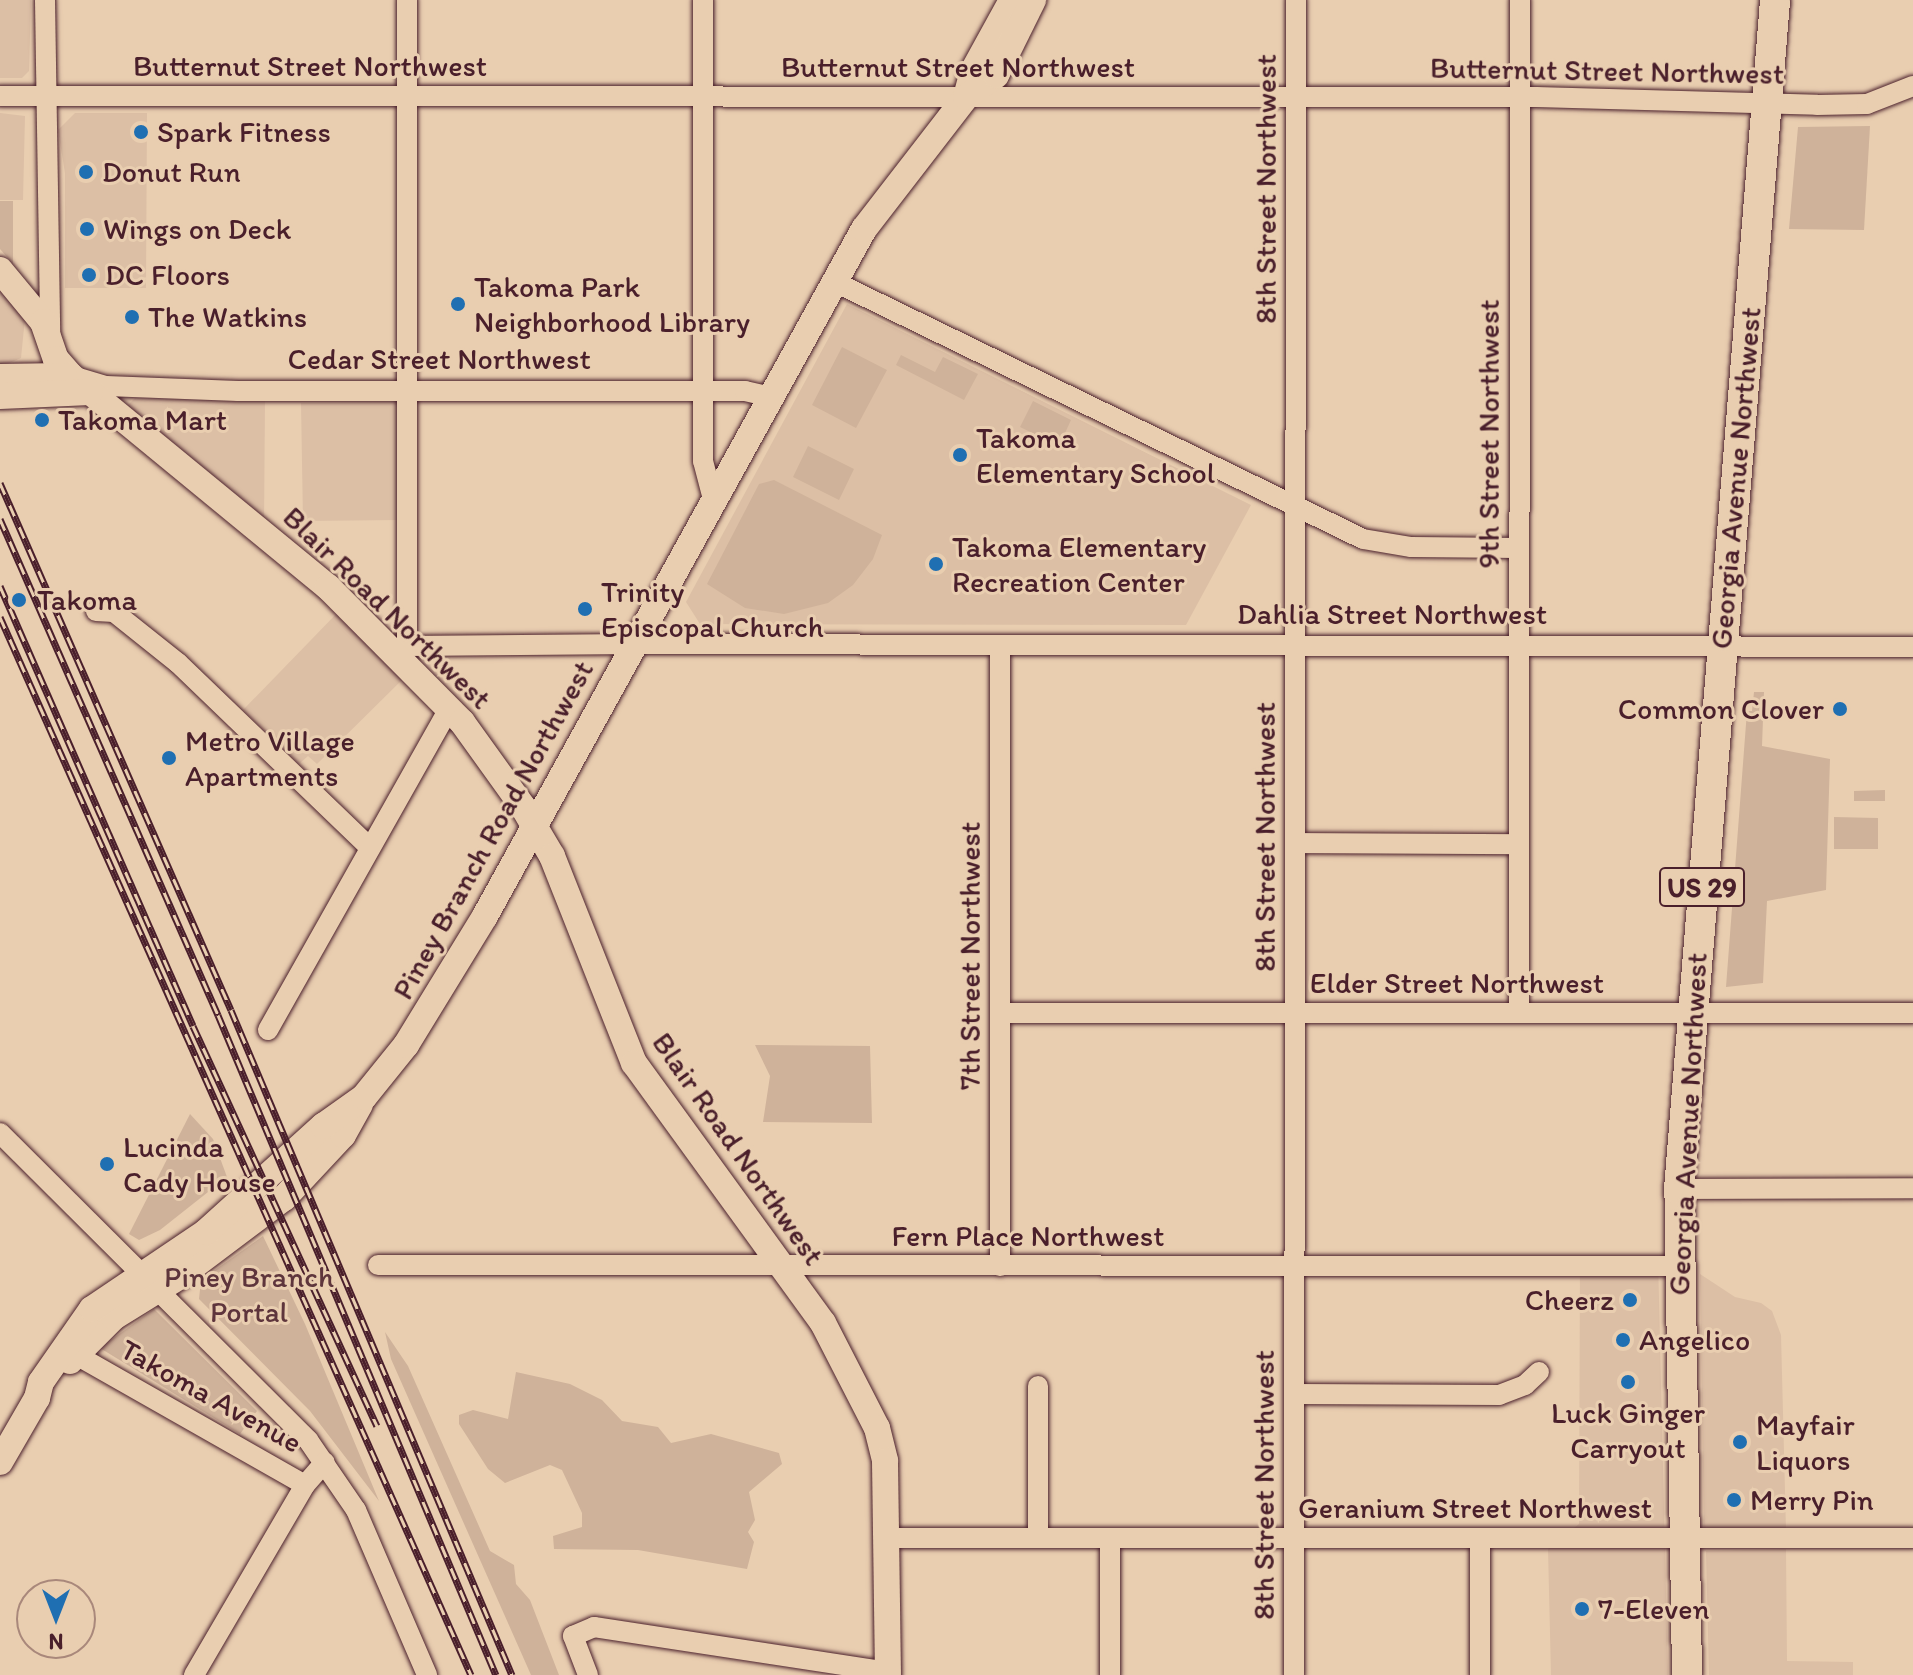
<!DOCTYPE html>
<style>
body{margin:0}
#map{position:relative;width:1913px;height:1675px;overflow:hidden;background:#e9ceb0;font-family:Itim,sans-serif}
div>[style]{position:absolute}
.built>*{inset:0;background:#dcbfa5}
.green>*{inset:0;background:#cfb29a}
.roads{filter:drop-shadow(0 0 2px #4a1f2b) drop-shadow(0 0 2px #4a1f2b)}
.minor>*{height:20px;margin:-10px;padding:0 10px;transform-origin:10px;border-radius:10px;background:#e9ceb0}
.major>*{height:26px;margin:-13px;padding:0 13px;transform-origin:13px;border-radius:13px;background:#e9ceb0}
.highway>*{height:30px;margin:-15px;padding:0 15px;transform-origin:15px;border-radius:15px;background:#e9ceb0}
.rail>*{height:7px;margin-top:-3.5px;transform-origin:0;background:repeating-linear-gradient(90deg,#e9ceb0 0 12px,#4a1f2b 0 24px);box-sizing:border-box;border-block:2px solid #4a1f2b}
.dots>*{width:22px;height:22px;translate:-50% -50%;box-sizing:border-box;border:4px solid #e9ceb0;border-radius:50%}
span{translate:-50% -50%;white-space:nowrap;text-align:center;line-height:1.15;-webkit-text-stroke:6px #e9ceb0;paint-order:stroke}
.shield-label span{padding:2px 6px;background:#e9ceb0;border:2px solid;border-radius:6px;-webkit-text-stroke-width:0}
.shield-label{font-size:28px;color:#4a1f2b;font-weight:700}
.street-label{font-size:30px;color:#4a1f2b}
.poi-label{font-size:30px;color:#4a1f2b}
.left{translate:0 -50%;text-align:left}
.right{translate:-100% -50%;text-align:right}
.park-label{font-size:30px;color:#5e353c}
.north{position:absolute;left:16px;top:1579px;width:80px;height:80px;box-sizing:border-box;background:#e9ceb0;border:2px solid #a9887b;border-radius:50%;rotate:180deg;font-size:22px;font-weight:700;line-height:32px;text-align:center;color:#4a1f2b}
.north::after{content:'';display:block;margin:auto;width:28px;height:36px;background:#1f6fb2;clip-path:polygon(50% 0,100% 100%,50% 72%,0 100%)}
</style>
<div id="map">
<div class="built">
<i style="clip-path:polygon(0 0,31px 0,29px 71px,22px 78px,0 78px)"></i>
<i style="clip-path:polygon(0 113px,25px 116px,23px 200px,0 200px)"></i>
<i style="clip-path:polygon(75px 113px,147px 113px,146px 288px,65px 288px,65px 173px,58px 130px)"></i>
<i style="clip-path:polygon(0 280px,25px 318px,21px 358px,0 367px)"></i>
<i style="clip-path:polygon(847px 304px,1251px 505px,1186px 625px,700px 624px,686px 602px)"></i>
<i style="clip-path:polygon(135px 398px,265px 401px,264px 527px,129px 414px,128px 405px)"></i>
<i style="clip-path:polygon(397px 402px,398px 520px,303px 521px,301px 403px)"></i>
<i style="clip-path:polygon(341px 609px,407px 675px,317px 764px,308px 756px,299px 764px,243px 710px)"></i>
<i style="clip-path:polygon(1580px 1258px,1658px 1259px,1668px 1675px,1551px 1675px,1548px 1549px,1579px 1524px)"></i>
<i style="clip-path:polygon(1700px 1274px,1735px 1297px,1761px 1303px,1772px 1311px,1781px 1335px,1786px 1530px,1704px 1528px)"></i>
<i style="clip-path:polygon(1786px 1549px,1787px 1661px,1853px 1662px,1853px 1675px,1709px 1675px,1706px 1551px)"></i>
</div>
<div class="green">
<i style="clip-path:polygon(1870px 126px,1864px 230px,1789px 229px,1798px 127px)"></i>
<i style="clip-path:polygon(0 201px,13px 201px,13px 264px,0 249px)"></i>
<i style="clip-path:polygon(842px 347px,887px 370px,856px 428px,812px 405px)"></i>
<i style="clip-path:polygon(901px 355px,935px 372px,943px 357px,978px 374px,964px 400px,896px 365px)"></i>
<i style="clip-path:polygon(1033px 401px,1071px 420px,1059px 446px,1020px 427px)"></i>
<i style="clip-path:polygon(808px 446px,854px 469px,839px 500px,793px 477px)"></i>
<i style="clip-path:polygon(774px 480px,882px 535px,873px 559px,853px 585px,828px 603px,784px 614px,745px 608px,707px 584px,759px 484px)"></i>
<i style="clip-path:polygon(1754px 692px,1764px 692px,1762px 746px,1830px 759px,1826px 890px,1767px 901px,1763px 983px,1726px 987px,1747px 711px,1752px 711px)"></i>
<i style="clip-path:polygon(1885px 790px,1885px 801px,1854px 801px,1854px 791px)"></i>
<i style="clip-path:polygon(1834px 817px,1878px 818px,1878px 849px,1834px 849px)"></i>
<i style="clip-path:polygon(755px 1045px,870px 1046px,872px 1123px,763px 1122px,770px 1076px)"></i>
<i style="clip-path:polygon(190px 1114px,213px 1139px,227px 1177px,160px 1230px,139px 1240px,129px 1234px)"></i>
<i style="clip-path:polygon(263px 1236px,305px 1324px,379px 1501px,310px 1411px,199px 1299px,201px 1280px)"></i>
<i style="clip-path:polygon(154px 1309px,257px 1411px,240px 1434px,100px 1348px)"></i>
<i style="clip-path:polygon(385px 1332px,408px 1366px,490px 1551px,514px 1565px,516px 1584px,530px 1600px,559px 1675px,531px 1675px,391px 1359px)"></i>
<i style="clip-path:polygon(516px 1372px,570px 1384px,602px 1400px,622px 1421px,658px 1427px,671px 1443px,711px 1434px,779px 1453px,782px 1464px,749px 1492px,755px 1520px,748px 1532px,754px 1542px,747px 1569px,638px 1550px,554px 1549px,553px 1536px,582px 1527px,582px 1513px,562px 1470px,550px 1465px,505px 1483px,488px 1469px,459px 1424px,459px 1415px,473px 1410px,508px 1419px)"></i>
</div>
<div class="roads">
<div class="minor">
<i style="left:45px;top:0;width:334px;rotate:89.1deg"></i>
<i style="left:703px;top:0;width:461px;rotate:90deg"></i>
<i style="left:703px;top:461px;width:43px;rotate:75.3deg"></i>
<i style="left:0;top:96px;width:1536px;rotate:0.04deg"></i>
<i style="left:1536px;top:97px;width:281px;rotate:1.6deg"></i>
<i style="left:1817px;top:105px;width:50px;rotate:-1.1deg"></i>
<i style="left:1867px;top:104px;width:49px;rotate:-21.4deg"></i>
<i style="left:835px;top:282px;width:587px;rotate:25.95deg"></i>
<i style="left:1363px;top:539px;width:49px;rotate:9.5deg"></i>
<i style="left:1411px;top:547px;width:108px;rotate:0.5deg"></i>
<i style="left:79px;top:378px;width:28px;rotate:17deg"></i>
<i style="left:106px;top:386px;width:132px;rotate:2.2deg"></i>
<i style="left:238px;top:391px;width:507px"></i>
<i style="left:745px;top:391px;width:28px;rotate:13deg"></i>
<i style="left:96px;top:611px;width:18px;rotate:3deg"></i>
<i style="left:114px;top:612px;width:82px;rotate:38.6deg"></i>
<i style="left:178px;top:663px;width:265px;rotate:43.9deg"></i>
<i style="left:407px;top:646px;width:646px;rotate:-90deg"></i>
<i style="left:394px;top:655px;width:16px;rotate:-35deg"></i>
<i style="left:407px;top:646px;width:228px;rotate:-0.5deg"></i>
<i style="left:635px;top:644px;width:1278px;rotate:0.13deg"></i>
<i style="left:1296px;top:843px;width:222px;rotate:0.3deg"></i>
<i style="left:1519px;top:1012px;width:1012px;rotate:-89.94deg"></i>
<i style="left:1000px;top:1013px;width:913px"></i>
<i style="left:268px;top:1030px;width:369px;rotate:-60.6deg"></i>
<i style="left:0;top:1133px;width:435px;rotate:44.9deg"></i>
<i style="left:308px;top:1440px;width:85px;rotate:55.6deg"></i>
<i style="left:356px;top:1510px;width:180px;rotate:66.7deg"></i>
<i style="left:1679px;top:1189px;width:234px;rotate:-0.2deg"></i>
<i style="left:378px;top:1265px;width:1300px;rotate:0.04deg"></i>
<i style="left:1000px;top:1266px;width:621px;rotate:-90deg"></i>
<i style="left:64px;top:1348px;width:277px;rotate:29.6deg"></i>
<i style="left:305px;top:1485px;width:30px;rotate:-49deg"></i>
<i style="left:1295px;top:1394px;width:204px;rotate:0.3deg"></i>
<i style="left:1499px;top:1395px;width:28px;rotate:-21deg"></i>
<i style="left:1525px;top:1385px;width:19px;rotate:-43deg"></i>
<i style="left:885px;top:1538px;width:1028px"></i>
<i style="left:1038px;top:1538px;width:152px;rotate:-90deg"></i>
<i style="left:1110px;top:1538px;width:137px;rotate:90deg"></i>
<i style="left:1480px;top:1538px;width:137px;rotate:90deg"></i>
<i style="left:194px;top:1675px;width:220px;rotate:-59.7deg"></i>
<i style="left:588px;top:1675px;width:42px;rotate:-111deg"></i>
<i style="left:573px;top:1636px;width:23px;rotate:-23deg"></i>
<i style="left:594px;top:1627px;width:297px;rotate:8.7deg"></i>
<i style="left:1294px;top:1675px;width:1675px;rotate:-89.93deg"></i>
</div>
<div class="major">
<i style="left:966px;top:97px;width:27px;rotate:-75deg"></i>
<i style="left:973px;top:71px;width:81px;rotate:-61.2deg"></i>
<i style="left:0;top:270px;width:67px;rotate:50.4deg"></i>
<i style="left:43px;top:322px;width:39px;rotate:71deg"></i>
<i style="left:56px;top:359px;width:23px;rotate:49deg"></i>
<i style="left:71px;top:376px;width:333px;rotate:39.4deg"></i>
<i style="left:328px;top:587px;width:190px;rotate:45.2deg"></i>
<i style="left:462px;top:722px;width:105px;rotate:54.3deg"></i>
<i style="left:523px;top:807px;width:57px;rotate:59.4deg"></i>
<i style="left:552px;top:856px;width:223px;rotate:68.4deg"></i>
<i style="left:634px;top:1063px;width:321px;rotate:54deg"></i>
<i style="left:823px;top:1323px;width:118px;rotate:62.8deg"></i>
<i style="left:877px;top:1428px;width:34px;rotate:76deg"></i>
<i style="left:885px;top:1461px;width:214px;rotate:89.2deg"></i>
<i style="left:0;top:377px;width:64px;rotate:-0.9deg"></i>
<i style="left:0;top:396px;width:90px;rotate:-2.5deg"></i>
<i style="left:70px;top:1361px;width:62px;rotate:-45deg"></i>
<i style="left:114px;top:1317px;width:78px;rotate:-31.8deg"></i>
<i style="left:180px;top:1276px;width:130px;rotate:-36.9deg"></i>
<i style="left:284px;top:1198px;width:86px;rotate:-46.9deg"></i>
<i style="left:343px;top:1135px;width:35px;rotate:-61deg"></i>
<i style="left:0;top:1462px;width:74px;rotate:-60deg"></i>
<i style="left:37px;top:1398px;width:16px;rotate:-76deg"></i>
<i style="left:41px;top:1382px;width:89px;rotate:-55.1deg"></i>
<i style="left:92px;top:1309px;width:138px;rotate:-34deg"></i>
<i style="left:206px;top:1232px;width:158px;rotate:-42.2deg"></i>
<i style="left:323px;top:1126px;width:50px;rotate:-35.3deg"></i>
<i style="left:364px;top:1097px;width:67px;rotate:-51.1deg"></i>
<i style="left:406px;top:1045px;width:151px;rotate:-58.5deg"></i>
<i style="left:485px;top:916px;width:785px;rotate:-61.12deg"></i>
<i style="left:864px;top:229px;width:167px;rotate:-52.3deg"></i>
<i style="left:966px;top:97px;width:37px;rotate:-36deg"></i>
<i style="left:996px;top:75px;width:84px;rotate:-63.7deg"></i>
</div>
<div class="highway">
<i style="left:1687px;top:1675px;width:486px;rotate:-90.9deg"></i>
<i style="left:1679px;top:1189px;width:1193px;rotate:-85.38deg"></i>
</div>
</div>
<div class="rail">
<i style="left:0;top:483px;width:575px;rotate:66.33deg"></i>
<i style="left:231px;top:1010px;width:722px;rotate:67.09deg"></i>
<i style="left:0;top:519px;width:542px;rotate:66.27deg"></i>
<i style="left:218px;top:1015px;width:716px;rotate:67.16deg"></i>
<i style="left:0;top:586px;width:480px;rotate:66.3deg"></i>
<i style="left:193px;top:1026px;width:440px;rotate:65.3deg"></i>
<i style="left:0;top:617px;width:1158px;rotate:66deg"></i>
</div>
<div class="dots">
<i style="left:141px;top:132px;background:#1f6fb2"></i>
<i style="left:86px;top:172px;background:#1f6fb2"></i>
<i style="left:87px;top:229px;background:#1f6fb2"></i>
<i style="left:89px;top:275px;background:#1f6fb2"></i>
<i style="left:458px;top:304px;background:#1f6fb2"></i>
<i style="left:132px;top:317px;background:#1f6fb2"></i>
<i style="left:42px;top:420px;background:#1f6fb2"></i>
<i style="left:960px;top:455px;background:#1f6fb2"></i>
<i style="left:936px;top:564px;background:#1f6fb2"></i>
<i style="left:19px;top:600px;background:#1f6fb2"></i>
<i style="left:585px;top:609px;background:#1f6fb2"></i>
<i style="left:1840px;top:709px;background:#1f6fb2"></i>
<i style="left:169px;top:758px;background:#1f6fb2"></i>
<i style="left:107px;top:1164px;background:#1f6fb2"></i>
<i style="left:1630px;top:1300px;background:#1f6fb2"></i>
<i style="left:1623px;top:1340px;background:#1f6fb2"></i>
<i style="left:1628px;top:1382px;background:#1f6fb2"></i>
<i style="left:1740px;top:1442px;background:#1f6fb2"></i>
<i style="left:1734px;top:1500px;background:#1f6fb2"></i>
<i style="left:1582px;top:1609px;background:#1f6fb2"></i>
</div>
<div class="shield-label">
<span style="left:1702px;top:887px">US 29</span>
</div>
<div class="street-label">
<span style="left:310px;top:66px">Butternut Street Northwest</span>
<span style="left:958px;top:67px">Butternut Street Northwest</span>
<span style="left:1607px;top:71px;rotate:1deg">Butternut Street Northwest</span>
<span style="left:1266px;top:189px;rotate:-90deg">8th Street Northwest</span>
<span style="left:439px;top:359px">Cedar Street Northwest</span>
<span style="left:1489px;top:434px;rotate:-90deg">9th Street Northwest</span>
<span style="left:1736px;top:478px;rotate:-85deg">Georgia Avenue Northwest</span>
<span style="left:387px;top:608px;rotate:44deg">Blair Road Northwest</span>
<span style="left:1392px;top:614px">Dahlia Street Northwest</span>
<span style="left:493px;top:830px;rotate:-61deg">Piney Branch Road Northwest</span>
<span style="left:1265px;top:837px;rotate:-90deg">8th Street Northwest</span>
<span style="left:970px;top:956px;rotate:-90deg">7th Street Northwest</span>
<span style="left:1457px;top:983px">Elder Street Northwest</span>
<span style="left:1688px;top:1124px;rotate:-87deg">Georgia Avenue Northwest</span>
<span style="left:738px;top:1149px;rotate:55deg">Blair Road Northwest</span>
<span style="left:1028px;top:1236px">Fern Place Northwest</span>
<span style="left:211px;top:1396px;rotate:29deg">Takoma Avenue</span>
<span style="left:1264px;top:1485px;rotate:-90deg">8th Street Northwest</span>
<span style="left:1475px;top:1508px">Geranium Street Northwest</span>
</div>
<div class="poi-label">
<span class="left" style="left:157px;top:132px">Spark Fitness</span>
<span class="left" style="left:102px;top:172px">Donut Run</span>
<span class="left" style="left:103px;top:229px">Wings on Deck</span>
<span class="left" style="left:105px;top:275px">DC Floors</span>
<span class="left" style="left:474px;top:304px">Takoma Park<br>Neighborhood Library</span>
<span class="left" style="left:148px;top:317px">The Watkins</span>
<span class="left" style="left:58px;top:420px">Takoma Mart</span>
<span class="left" style="left:976px;top:455px">Takoma<br>Elementary School</span>
<span class="left" style="left:952px;top:564px">Takoma Elementary<br>Recreation Center</span>
<span class="left" style="left:601px;top:609px">Trinity<br>Episcopal Church</span>
<span class="left" style="left:37px;top:600px">Takoma</span>
<span class="right" style="left:1824px;top:709px">Common Clover</span>
<span class="left" style="left:185px;top:758px">Metro Village<br>Apartments</span>
<span class="left" style="left:123px;top:1164px">Lucinda<br>Cady House</span>
<span class="right" style="left:1614px;top:1300px">Cheerz</span>
<span class="left" style="left:1639px;top:1340px">Angelico</span>
<span style="left:1628px;top:1430px">Luck Ginger<br>Carryout</span>
<span class="left" style="left:1756px;top:1442px">Mayfair<br>Liquors</span>
<span class="left" style="left:1750px;top:1500px">Merry Pin</span>
<span class="left" style="left:1598px;top:1609px">7-Eleven</span>
</div>
<div class="park-label">
<span style="left:249px;top:1294px">Piney Branch<br>Portal</span>
</div>
<div class="north">N</div>
</div>
